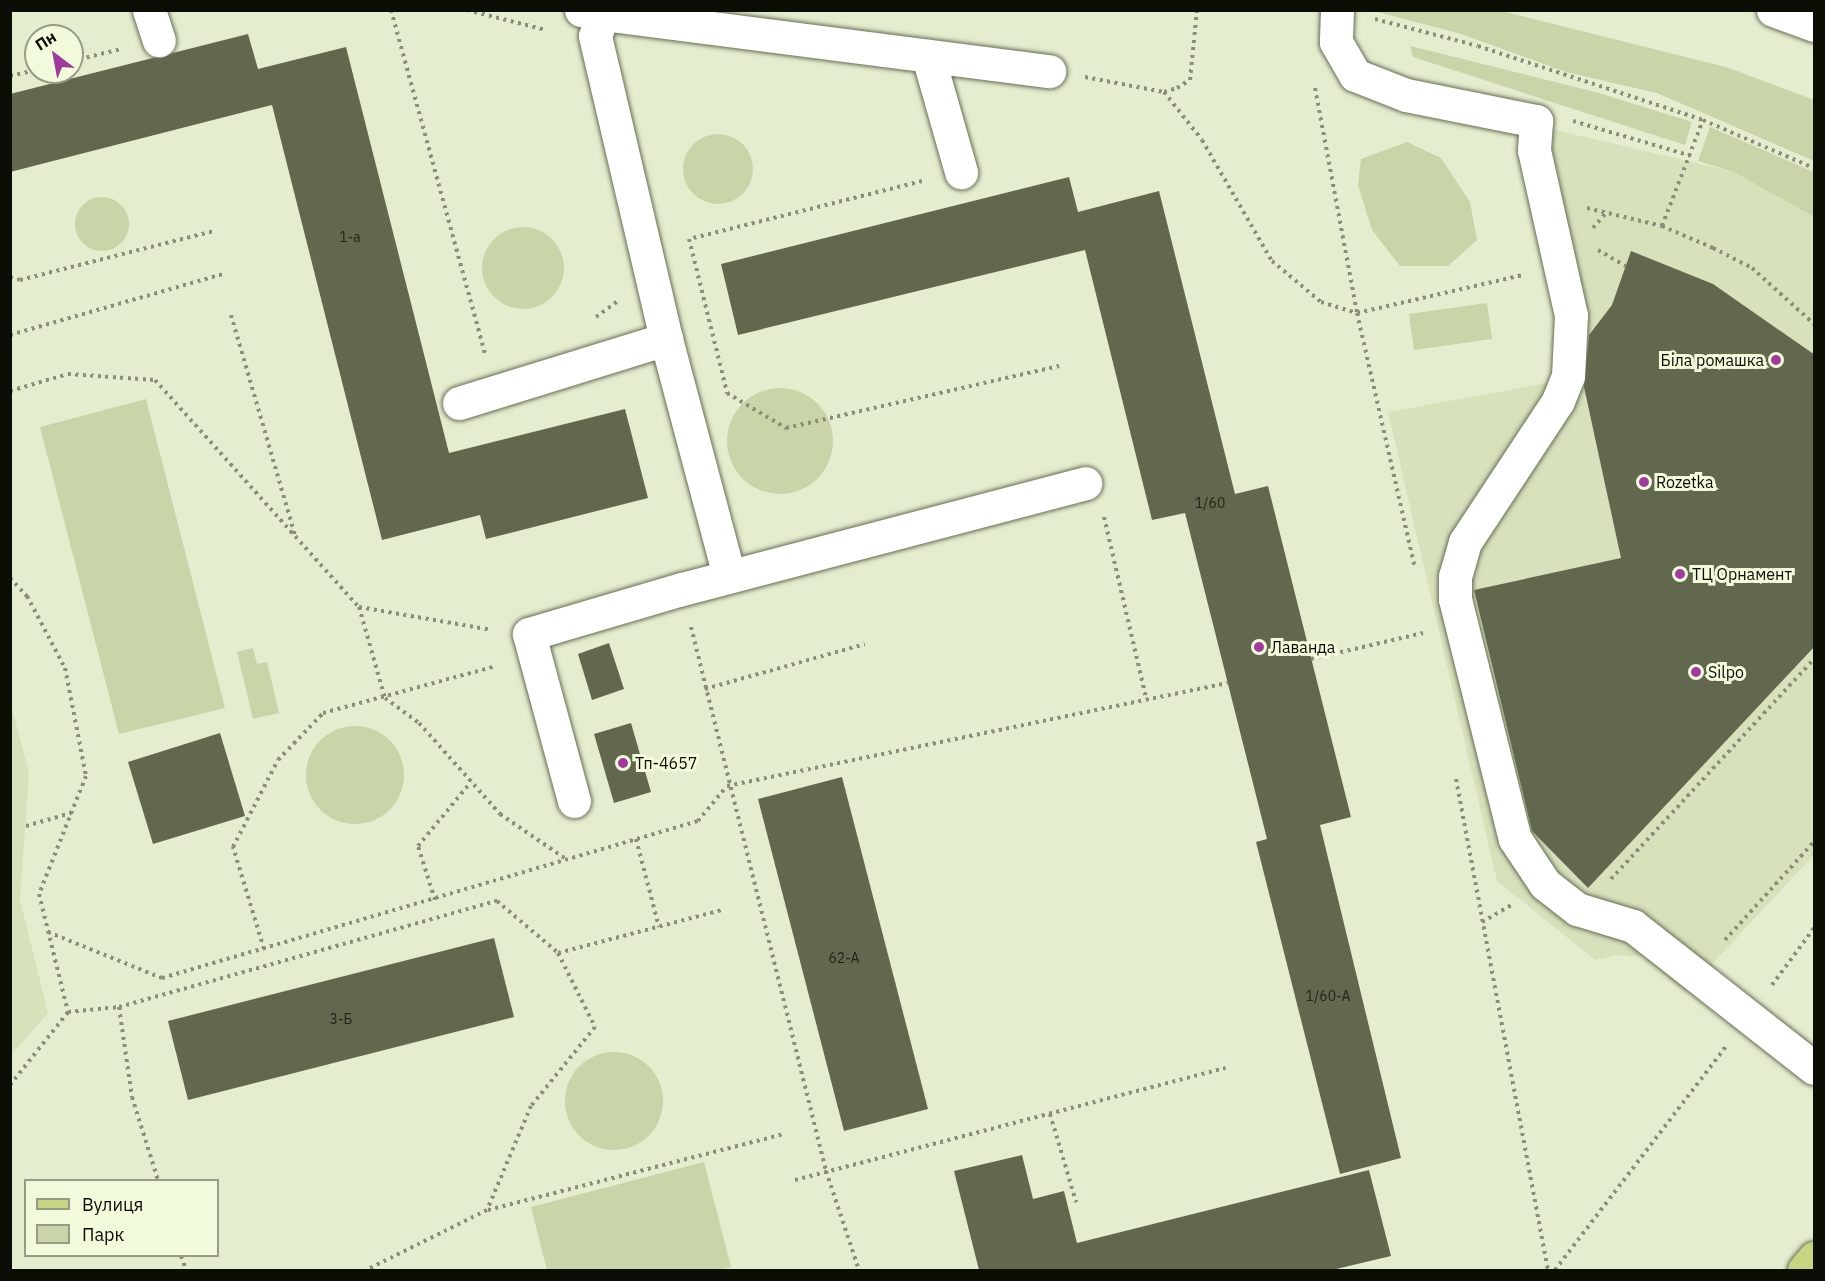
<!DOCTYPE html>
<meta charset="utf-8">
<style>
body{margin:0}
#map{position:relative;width:1825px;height:1281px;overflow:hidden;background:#e5edcf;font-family:"IBM Plex Sans",sans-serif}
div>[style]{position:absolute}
.built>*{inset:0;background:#d7e1bc}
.green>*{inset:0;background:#c9d4a8}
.round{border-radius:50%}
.building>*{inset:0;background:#62684e}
.path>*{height:4px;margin-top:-2px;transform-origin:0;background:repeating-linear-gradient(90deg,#8a8f7a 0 3px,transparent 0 7.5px)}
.roads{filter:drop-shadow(0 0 2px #676e54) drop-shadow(0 0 2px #676e54)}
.minor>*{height:33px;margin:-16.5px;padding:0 16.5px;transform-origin:16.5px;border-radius:16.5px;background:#fff}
.major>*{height:33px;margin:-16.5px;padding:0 16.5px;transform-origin:16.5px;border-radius:16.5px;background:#c7d583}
.dots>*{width:16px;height:16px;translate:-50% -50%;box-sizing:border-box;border:3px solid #f2fadc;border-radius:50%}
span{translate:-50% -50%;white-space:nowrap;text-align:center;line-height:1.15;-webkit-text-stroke:6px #f2fadc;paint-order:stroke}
.number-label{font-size:14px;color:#222417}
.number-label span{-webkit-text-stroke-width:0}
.poi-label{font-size:16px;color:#0c0e05}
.right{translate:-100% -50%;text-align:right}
.left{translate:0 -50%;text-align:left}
.frame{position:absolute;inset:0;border:12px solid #0c0e05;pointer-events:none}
.legend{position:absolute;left:24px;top:1179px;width:195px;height:78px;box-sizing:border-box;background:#f2fadc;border:2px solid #969c86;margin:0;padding:8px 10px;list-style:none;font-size:18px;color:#0c0e05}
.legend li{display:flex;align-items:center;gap:12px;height:30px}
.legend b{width:30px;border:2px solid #969c86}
.north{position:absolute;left:24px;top:24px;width:60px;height:60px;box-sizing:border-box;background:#f2fadc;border:2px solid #969c86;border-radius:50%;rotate:328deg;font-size:16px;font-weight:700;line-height:24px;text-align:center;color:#0c0e05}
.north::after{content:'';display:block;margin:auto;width:21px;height:27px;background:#a13a9d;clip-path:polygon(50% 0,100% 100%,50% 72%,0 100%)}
</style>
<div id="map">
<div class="built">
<i style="clip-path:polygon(1518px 121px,1734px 172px,1814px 217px,1814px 855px,1685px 993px,1644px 957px,1618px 955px,1595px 960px,1497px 881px,1388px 412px,1559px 381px,1567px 334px,1517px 133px)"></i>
<i style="clip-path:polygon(10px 700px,29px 773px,20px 900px,48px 1013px,11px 1055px)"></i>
</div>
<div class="green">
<i style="clip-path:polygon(1374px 11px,1502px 11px,1726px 67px,1814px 100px,1814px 161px,1657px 93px,1566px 72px,1461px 34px)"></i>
<i style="clip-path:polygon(1410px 46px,1599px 93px,1692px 122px,1685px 145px,1413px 57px)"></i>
<i style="clip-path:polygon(1710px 127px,1814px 172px,1814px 217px,1734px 172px,1698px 161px)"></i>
<i class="round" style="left:683px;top:134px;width:70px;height:70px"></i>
<i style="clip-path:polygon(1407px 142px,1441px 158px,1470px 202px,1477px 240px,1448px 266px,1400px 266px,1372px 230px,1358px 185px,1361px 159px)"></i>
<i class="round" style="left:75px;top:197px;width:54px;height:54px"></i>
<i class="round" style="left:482px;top:227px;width:82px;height:82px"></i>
<i style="clip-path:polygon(1487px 303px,1492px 339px,1414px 350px,1409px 314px)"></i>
<i class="round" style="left:727px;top:388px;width:106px;height:106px"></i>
<i style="clip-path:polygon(146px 399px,225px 708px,119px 734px,40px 427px)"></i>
<i style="clip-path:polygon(253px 648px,257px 664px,267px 662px,279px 713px,253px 719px,237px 652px)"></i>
<i class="round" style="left:306px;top:726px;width:98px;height:98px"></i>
<i class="round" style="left:565px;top:1052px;width:98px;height:98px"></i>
<i style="clip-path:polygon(704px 1162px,731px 1267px,716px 1270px,547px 1270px,531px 1207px)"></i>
</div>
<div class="building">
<i style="clip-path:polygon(248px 34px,258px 69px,346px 47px,449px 453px,625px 409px,648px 498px,486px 539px,480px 515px,382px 540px,272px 105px,10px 172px,10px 94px)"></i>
<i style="clip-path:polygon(1069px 177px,1078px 212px,1159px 191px,1235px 494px,1268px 486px,1351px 817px,1320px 825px,1401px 1158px,1340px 1174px,1256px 842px,1267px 839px,1185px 513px,1152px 520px,1085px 250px,738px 335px,721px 264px)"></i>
<i style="clip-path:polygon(1631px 251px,1713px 284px,1815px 355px,1815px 646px,1588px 888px,1532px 831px,1474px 590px,1621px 558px,1584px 387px,1589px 335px,1612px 305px)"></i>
<i style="clip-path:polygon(609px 643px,624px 689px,592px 700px,578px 654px)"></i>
<i style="clip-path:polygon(631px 723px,651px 792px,614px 803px,594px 734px)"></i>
<i style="clip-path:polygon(220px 733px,245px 816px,153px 844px,128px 762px)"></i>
<i style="clip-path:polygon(842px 777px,928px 1109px,844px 1131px,758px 799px)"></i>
<i style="clip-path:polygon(494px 938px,514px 1017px,188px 1100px,168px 1021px)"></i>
<i style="clip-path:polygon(1022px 1155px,1033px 1199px,1064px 1191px,1077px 1243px,1369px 1170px,1391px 1256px,1332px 1270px,979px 1270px,954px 1171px)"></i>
</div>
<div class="path">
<i style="left:391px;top:10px;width:356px;rotate:74.7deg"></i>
<i style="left:467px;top:10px;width:81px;rotate:14.2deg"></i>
<i style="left:1375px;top:19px;width:106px;rotate:14.7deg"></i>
<i style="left:1478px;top:46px;width:237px;rotate:18.2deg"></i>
<i style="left:1703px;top:120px;width:121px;rotate:23.4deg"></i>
<i style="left:72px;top:61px;width:50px;rotate:-13.8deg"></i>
<i style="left:10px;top:76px;width:27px;rotate:-13deg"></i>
<i style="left:1085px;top:77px;width:80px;rotate:10.8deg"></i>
<i style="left:1164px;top:92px;width:14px;rotate:-17deg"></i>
<i style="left:1177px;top:88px;width:15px;rotate:-32deg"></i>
<i style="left:1190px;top:80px;width:70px;rotate:-84.3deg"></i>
<i style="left:1315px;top:88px;width:229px;rotate:79.4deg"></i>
<i style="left:1357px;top:313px;width:262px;rotate:77.2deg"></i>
<i style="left:1164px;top:92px;width:61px;rotate:51.6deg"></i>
<i style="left:1202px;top:140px;width:140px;rotate:60deg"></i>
<i style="left:1272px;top:261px;width:64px;rotate:39.9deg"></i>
<i style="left:1321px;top:302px;width:38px;rotate:17deg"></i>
<i style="left:1357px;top:313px;width:170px;rotate:-12.9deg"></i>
<i style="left:1573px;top:121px;width:123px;rotate:16.5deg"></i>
<i style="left:922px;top:181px;width:240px;rotate:166deg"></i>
<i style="left:689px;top:239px;width:159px;rotate:76.1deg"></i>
<i style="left:727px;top:393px;width:69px;rotate:30.7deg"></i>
<i style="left:786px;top:428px;width:280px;rotate:-12.8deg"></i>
<i style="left:1587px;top:208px;width:77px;rotate:13.5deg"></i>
<i style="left:1662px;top:226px;width:56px;rotate:23.3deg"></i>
<i style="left:1713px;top:248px;width:44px;rotate:27.1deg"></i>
<i style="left:1752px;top:268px;width:84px;rotate:42.1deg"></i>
<i style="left:1662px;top:226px;width:114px;rotate:-68.9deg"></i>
<i style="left:1593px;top:228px;width:20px;rotate:-49deg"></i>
<i style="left:1598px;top:250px;width:32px;rotate:30deg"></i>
<i style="left:10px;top:277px;width:10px;rotate:17deg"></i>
<i style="left:20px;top:280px;width:200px;rotate:-14.2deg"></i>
<i style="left:231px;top:315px;width:233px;rotate:73.8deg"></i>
<i style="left:596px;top:317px;width:26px;rotate:-36deg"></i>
<i style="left:10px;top:335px;width:222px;rotate:-16deg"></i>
<i style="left:10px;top:391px;width:60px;rotate:-16.3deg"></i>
<i style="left:68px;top:374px;width:87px;rotate:3.9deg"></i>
<i style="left:155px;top:380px;width:305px;rotate:48.1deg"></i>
<i style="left:359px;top:607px;width:135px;rotate:9.8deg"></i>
<i style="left:1104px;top:517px;width:185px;rotate:76.9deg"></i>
<i style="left:10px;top:578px;width:25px;rotate:47deg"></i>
<i style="left:27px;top:596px;width:81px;rotate:62.2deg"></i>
<i style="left:65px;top:668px;width:110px;rotate:79deg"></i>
<i style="left:86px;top:776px;width:127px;rotate:111.7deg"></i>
<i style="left:39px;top:894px;width:122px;rotate:76.2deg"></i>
<i style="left:359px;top:607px;width:95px;rotate:74.1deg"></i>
<i style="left:385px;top:698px;width:42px;rotate:36.3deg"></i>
<i style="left:419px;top:723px;width:122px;rotate:48.3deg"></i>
<i style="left:500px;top:814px;width:80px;rotate:34.3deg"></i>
<i style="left:691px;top:627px;width:561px;rotate:76.06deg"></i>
<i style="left:826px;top:1171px;width:104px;rotate:71.6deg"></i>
<i style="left:1311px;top:659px;width:115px;rotate:-13.1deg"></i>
<i style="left:705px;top:689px;width:166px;rotate:-15.7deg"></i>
<i style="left:1456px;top:779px;width:500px;rotate:79.4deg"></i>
<i style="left:26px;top:826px;width:47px;rotate:-16.1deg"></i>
<i style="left:636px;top:839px;width:91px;rotate:75.4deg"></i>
<i style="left:1611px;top:879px;width:299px;rotate:-47.3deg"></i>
<i style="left:435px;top:900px;width:57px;rotate:-107.5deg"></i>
<i style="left:418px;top:846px;width:83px;rotate:-50.4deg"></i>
<i style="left:1482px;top:922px;width:36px;rotate:-30deg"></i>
<i style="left:48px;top:932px;width:123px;rotate:22deg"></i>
<i style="left:162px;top:978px;width:559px;rotate:-16.33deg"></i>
<i style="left:698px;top:821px;width:45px;rotate:-50.4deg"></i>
<i style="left:727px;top:786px;width:511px;rotate:-11.62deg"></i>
<i style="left:1725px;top:940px;width:132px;rotate:-47.8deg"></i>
<i style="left:264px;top:949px;width:107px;rotate:-106.9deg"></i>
<i style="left:233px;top:847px;width:98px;rotate:-62.7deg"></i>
<i style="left:278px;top:760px;width:65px;rotate:-46.2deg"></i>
<i style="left:323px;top:713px;width:179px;rotate:-15.2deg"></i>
<i style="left:558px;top:953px;width:170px;rotate:-14.7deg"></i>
<i style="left:1772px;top:985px;width:71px;rotate:-53.6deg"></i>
<i style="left:119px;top:1007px;width:91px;rotate:81.8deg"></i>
<i style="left:132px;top:1097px;width:87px;rotate:72.6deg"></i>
<i style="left:10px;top:1085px;width:93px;rotate:-51.5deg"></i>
<i style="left:68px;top:1012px;width:51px;rotate:-5.6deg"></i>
<i style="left:119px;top:1007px;width:393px;rotate:-15.7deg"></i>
<i style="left:497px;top:901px;width:80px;rotate:40.4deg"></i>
<i style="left:558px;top:953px;width:83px;rotate:63.4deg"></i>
<i style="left:595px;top:1027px;width:102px;rotate:129deg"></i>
<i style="left:531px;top:1106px;width:113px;rotate:112.9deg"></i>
<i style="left:487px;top:1210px;width:135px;rotate:153.6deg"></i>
<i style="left:1050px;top:1114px;width:92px;rotate:73.5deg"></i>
<i style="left:795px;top:1180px;width:445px;rotate:-14.6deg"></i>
<i style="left:488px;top:1210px;width:305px;rotate:-14.4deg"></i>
<i style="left:181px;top:1256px;width:15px;rotate:70deg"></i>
<i style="left:1555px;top:1270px;width:282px;rotate:-52.6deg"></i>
</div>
<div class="roads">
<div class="minor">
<i style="left:149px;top:10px;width:32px;rotate:72deg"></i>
<i style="left:581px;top:10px;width:22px;rotate:10deg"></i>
<i style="left:603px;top:14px;width:23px;rotate:110deg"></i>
<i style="left:595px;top:36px;width:311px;rotate:76.8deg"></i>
<i style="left:666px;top:339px;width:245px;rotate:75.1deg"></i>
<i style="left:1337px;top:10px;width:32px;rotate:92deg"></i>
<i style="left:1336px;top:42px;width:38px;rotate:60deg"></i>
<i style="left:1355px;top:75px;width:55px;rotate:21.4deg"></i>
<i style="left:1406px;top:95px;width:133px;rotate:11.3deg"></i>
<i style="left:1536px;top:121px;width:29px;rotate:94deg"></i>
<i style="left:1534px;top:150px;width:169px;rotate:77.4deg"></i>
<i style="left:1571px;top:315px;width:61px;rotate:92.8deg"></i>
<i style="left:1568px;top:376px;width:27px;rotate:112deg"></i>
<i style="left:1558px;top:401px;width:169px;rotate:123.4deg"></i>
<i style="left:1465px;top:542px;width:35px;rotate:106deg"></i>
<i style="left:1455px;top:576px;width:23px;rotate:90deg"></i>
<i style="left:1455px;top:599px;width:247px;rotate:76deg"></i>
<i style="left:1515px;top:839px;width:54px;rotate:56.3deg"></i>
<i style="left:1545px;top:884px;width:41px;rotate:38deg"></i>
<i style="left:1577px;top:909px;width:59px;rotate:16.9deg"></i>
<i style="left:1633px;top:926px;width:230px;rotate:38.1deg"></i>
<i style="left:1773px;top:10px;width:44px;rotate:20.1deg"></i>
<i style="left:603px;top:14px;width:450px;rotate:7.3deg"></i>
<i style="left:928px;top:56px;width:121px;rotate:74.1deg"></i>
<i style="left:459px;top:403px;width:217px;rotate:-17.2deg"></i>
<i style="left:574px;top:801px;width:173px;rotate:-105.1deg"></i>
<i style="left:529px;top:634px;width:159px;rotate:-16.4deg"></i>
<i style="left:682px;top:589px;width:417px;rotate:-14.7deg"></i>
</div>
<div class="major">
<i style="left:1804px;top:1270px;width:16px;rotate:-50deg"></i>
</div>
</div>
<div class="dots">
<i style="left:1776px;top:360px;background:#a13a9d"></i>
<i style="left:1644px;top:482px;background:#a13a9d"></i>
<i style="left:1680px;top:574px;background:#a13a9d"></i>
<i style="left:1259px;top:647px;background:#a13a9d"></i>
<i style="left:1696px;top:672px;background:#a13a9d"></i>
<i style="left:623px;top:763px;background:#a13a9d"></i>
</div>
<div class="number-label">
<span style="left:350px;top:237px">1-а</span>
<span style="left:1210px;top:503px">1/60</span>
<span style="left:844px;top:958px">62-А</span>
<span style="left:1328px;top:996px">1/60-А</span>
<span style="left:341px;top:1019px">3-Б</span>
</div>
<div class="poi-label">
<span class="right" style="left:1764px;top:360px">Біла ромашка</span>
<span class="left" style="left:1656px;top:482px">Rozetka</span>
<span class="left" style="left:1692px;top:574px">ТЦ Орнамент</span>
<span class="left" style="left:1271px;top:647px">Лаванда</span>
<span class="left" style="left:1708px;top:672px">Silpo</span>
<span class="left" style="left:635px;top:763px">Тп-4657</span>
</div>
<div class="frame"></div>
<ul class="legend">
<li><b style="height:8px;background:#c7d583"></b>Вулиця</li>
<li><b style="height:16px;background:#c9d4a8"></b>Парк</li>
</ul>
<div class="north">Пн</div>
</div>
